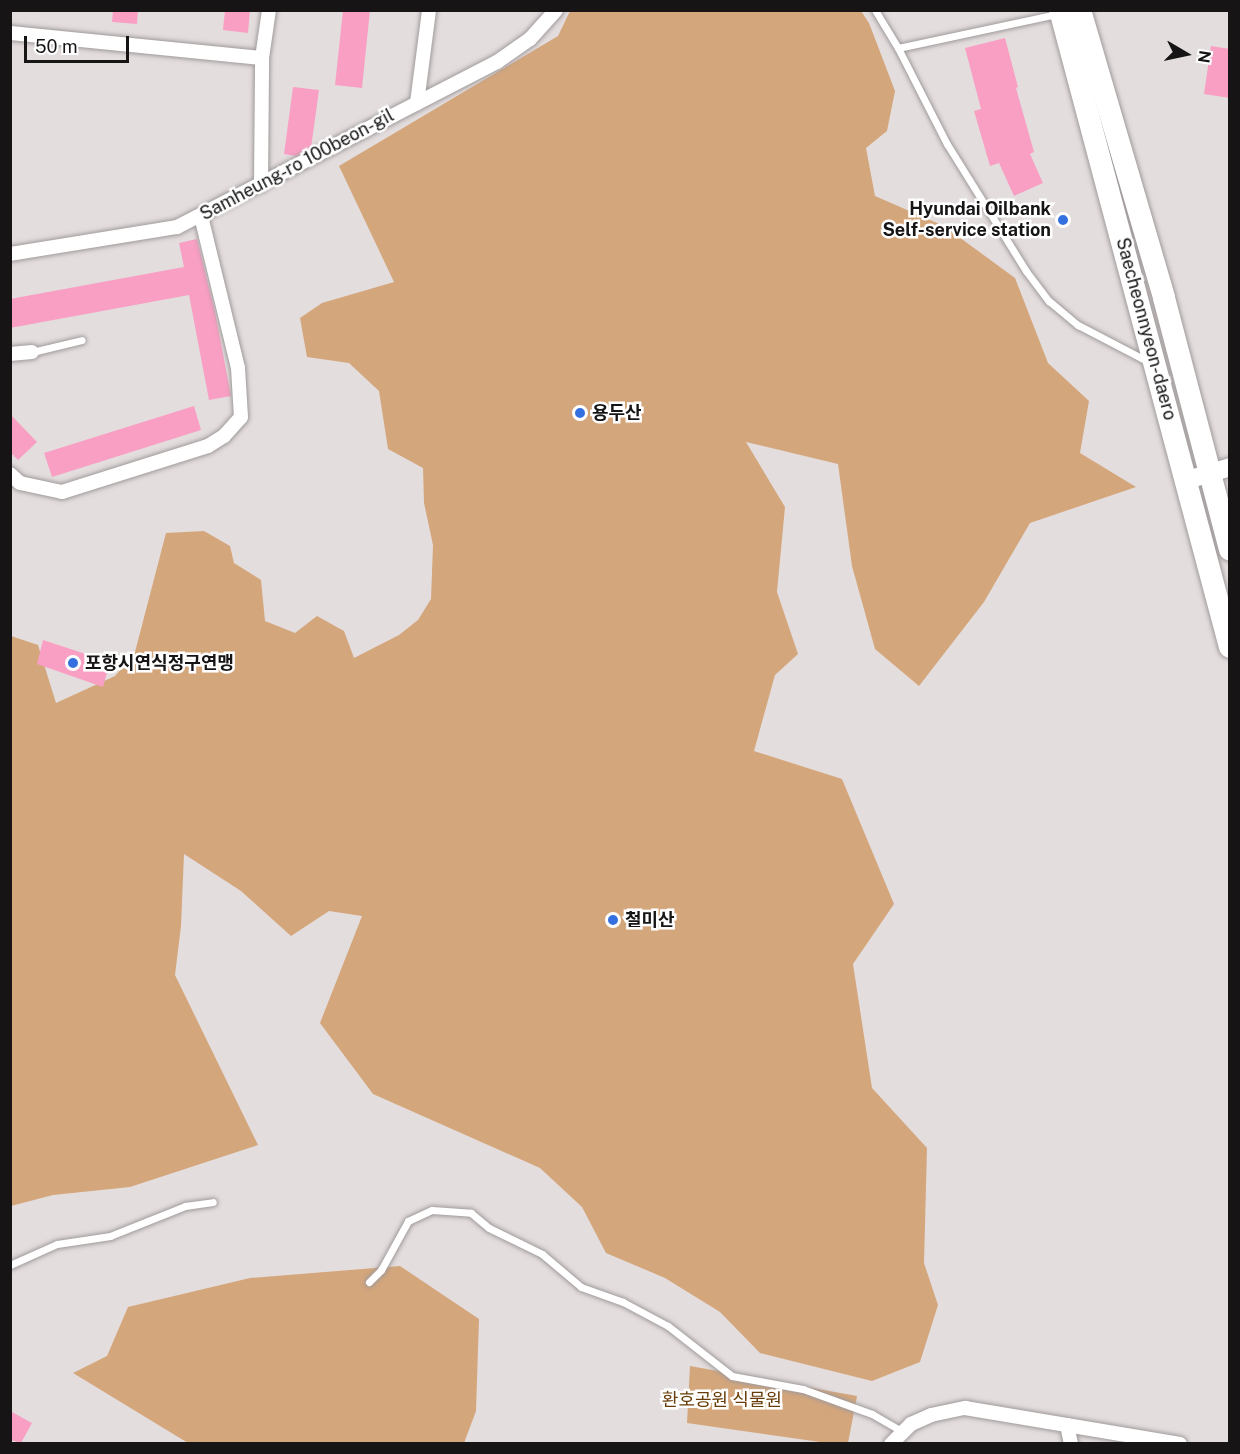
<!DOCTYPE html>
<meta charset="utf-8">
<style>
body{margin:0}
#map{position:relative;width:1240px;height:1454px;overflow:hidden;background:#e4dddd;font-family:"Public Sans","Noto Sans KR",sans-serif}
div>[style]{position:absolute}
.green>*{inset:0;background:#d4a67c}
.building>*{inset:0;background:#f89fc3}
.roads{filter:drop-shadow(0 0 2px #a09a9a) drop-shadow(0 0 2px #a09a9a)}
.service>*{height:7px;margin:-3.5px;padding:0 3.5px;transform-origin:3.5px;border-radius:3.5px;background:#fff}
.minor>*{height:14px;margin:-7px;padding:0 7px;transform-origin:7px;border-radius:7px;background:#fff}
.tertiary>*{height:18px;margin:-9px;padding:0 9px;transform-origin:9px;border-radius:9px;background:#fff}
.primary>*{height:22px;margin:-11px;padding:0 11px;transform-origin:11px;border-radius:11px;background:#fff}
.dots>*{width:16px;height:16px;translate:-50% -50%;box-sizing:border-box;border:3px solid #fff;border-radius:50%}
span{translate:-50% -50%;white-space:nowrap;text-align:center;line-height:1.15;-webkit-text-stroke:5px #fff;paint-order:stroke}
.street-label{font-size:18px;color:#161414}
.poi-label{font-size:18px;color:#161414;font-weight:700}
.right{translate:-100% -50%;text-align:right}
.left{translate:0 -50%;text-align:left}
.park-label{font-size:18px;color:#683c08}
.frame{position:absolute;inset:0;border:12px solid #161414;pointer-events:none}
.north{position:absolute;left:1156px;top:24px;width:60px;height:60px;-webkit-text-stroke:4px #fff;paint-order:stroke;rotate:99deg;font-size:16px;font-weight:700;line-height:24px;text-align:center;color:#161414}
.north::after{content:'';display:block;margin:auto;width:21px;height:27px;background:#161414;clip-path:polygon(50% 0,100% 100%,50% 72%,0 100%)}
.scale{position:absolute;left:24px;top:36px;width:105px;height:27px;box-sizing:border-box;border:3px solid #161414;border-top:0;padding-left:8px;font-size:18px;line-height:21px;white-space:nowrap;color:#161414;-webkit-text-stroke:4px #fff;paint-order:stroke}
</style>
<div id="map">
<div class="green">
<i style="clip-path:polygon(570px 11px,861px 11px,869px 23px,895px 91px,887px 131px,866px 148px,875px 196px,944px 226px,1015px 278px,1048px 363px,1089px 401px,1080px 453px,1136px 487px,1030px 523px,984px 602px,919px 686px,875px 649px,852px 566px,838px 464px,746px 442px,785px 507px,777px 592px,798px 654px,775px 675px,754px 751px,842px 779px,894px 904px,853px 964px,872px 1088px,927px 1148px,924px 1263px,938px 1305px,920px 1362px,872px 1381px,760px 1353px,720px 1312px,665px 1278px,606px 1253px,582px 1207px,540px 1168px,373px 1094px,320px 1023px,362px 916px,329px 911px,291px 936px,241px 891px,184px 854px,181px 926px,175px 975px,258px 1145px,130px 1187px,53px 1195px,11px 1206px,11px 636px,38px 645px,56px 703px,115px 676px,135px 652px,166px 533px,204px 531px,230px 546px,234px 563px,261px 580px,265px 621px,295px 633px,317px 616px,344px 631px,354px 658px,399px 635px,418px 620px,431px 599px,433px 545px,424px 503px,423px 468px,388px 449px,379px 391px,349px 363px,307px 357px,300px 318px,322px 303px,394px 282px,339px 166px,558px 36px)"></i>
<i style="clip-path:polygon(400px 1266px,479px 1319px,476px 1411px,464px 1443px,188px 1443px,73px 1373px,107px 1356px,128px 1307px,250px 1278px)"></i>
<i style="clip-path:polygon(690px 1366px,857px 1396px,848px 1443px,827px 1443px,687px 1423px)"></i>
</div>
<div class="building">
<i style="clip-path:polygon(113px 10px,138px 10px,137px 24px,112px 22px)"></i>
<i style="clip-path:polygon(225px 10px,250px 10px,248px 33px,223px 30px)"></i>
<i style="clip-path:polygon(343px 10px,370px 10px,362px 88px,335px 85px)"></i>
<i style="clip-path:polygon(1005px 38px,1018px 87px,1016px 88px,1034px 152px,1030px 154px,1043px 183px,1014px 196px,999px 163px,990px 166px,974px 111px,981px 109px,965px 48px)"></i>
<i style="clip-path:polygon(1211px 46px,1230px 49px,1230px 98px,1204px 94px)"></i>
<i style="clip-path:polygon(293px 87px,319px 90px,311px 148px,296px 156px,284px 154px)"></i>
<i style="clip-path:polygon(197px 239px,215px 312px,231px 396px,209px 400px,189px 295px,10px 328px,10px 299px,184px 267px,179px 243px)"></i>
<i style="clip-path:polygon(194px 406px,201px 430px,52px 477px,44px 453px)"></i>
<i style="clip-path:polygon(10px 414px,37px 442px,18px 460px,10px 452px)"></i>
<i style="clip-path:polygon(43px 640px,110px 662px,103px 687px,37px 664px)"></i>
<i style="clip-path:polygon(10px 1411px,32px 1423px,21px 1443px,10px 1440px)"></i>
</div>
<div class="roads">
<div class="service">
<i style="left:875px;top:10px;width:44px;rotate:58.8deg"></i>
<i style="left:898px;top:48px;width:108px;rotate:63deg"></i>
<i style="left:947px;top:144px;width:150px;rotate:58.1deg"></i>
<i style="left:1026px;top:271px;width:38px;rotate:53deg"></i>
<i style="left:1049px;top:301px;width:38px;rotate:40deg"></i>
<i style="left:1078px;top:325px;width:80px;rotate:27.5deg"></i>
<i style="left:898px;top:48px;width:163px;rotate:-12.1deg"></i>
<i style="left:32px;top:352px;width:51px;rotate:-13.5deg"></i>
<i style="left:10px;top:1265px;width:51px;rotate:-24.1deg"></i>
<i style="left:57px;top:1244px;width:54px;rotate:-8.6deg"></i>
<i style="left:110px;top:1236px;width:81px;rotate:-21.8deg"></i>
<i style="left:185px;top:1206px;width:28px;rotate:-8deg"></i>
<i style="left:369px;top:1282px;width:17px;rotate:-45deg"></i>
<i style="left:381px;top:1270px;width:56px;rotate:-61.1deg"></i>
<i style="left:408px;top:1221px;width:26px;rotate:-25deg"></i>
<i style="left:432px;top:1210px;width:39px;rotate:4deg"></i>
<i style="left:471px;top:1213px;width:23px;rotate:40deg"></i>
<i style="left:489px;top:1228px;width:59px;rotate:26.1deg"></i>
<i style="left:542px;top:1254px;width:51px;rotate:40.2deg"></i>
<i style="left:581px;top:1287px;width:45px;rotate:19.7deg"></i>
<i style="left:623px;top:1302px;width:51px;rotate:28.1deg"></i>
<i style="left:668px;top:1326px;width:81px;rotate:38deg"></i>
<i style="left:732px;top:1376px;width:72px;rotate:10.4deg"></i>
<i style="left:803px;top:1389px;width:73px;rotate:19.9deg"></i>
<i style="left:872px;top:1414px;width:34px;rotate:30deg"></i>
</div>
<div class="minor">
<i style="left:10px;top:33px;width:253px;rotate:5.7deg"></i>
<i style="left:417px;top:103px;width:94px;rotate:-82.6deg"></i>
<i style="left:261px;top:185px;width:127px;rotate:-89.5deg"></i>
<i style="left:262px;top:58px;width:49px;rotate:-81.7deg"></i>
<i style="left:10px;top:254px;width:169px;rotate:-9.2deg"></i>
<i style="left:177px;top:227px;width:360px;rotate:-27.3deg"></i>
<i style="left:497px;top:62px;width:40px;rotate:-34.9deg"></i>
<i style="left:530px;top:39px;width:39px;rotate:-48deg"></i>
<i style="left:10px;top:354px;width:22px;rotate:-5deg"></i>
<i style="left:10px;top:474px;width:13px;rotate:42deg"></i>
<i style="left:20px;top:483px;width:43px;rotate:12.1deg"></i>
<i style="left:62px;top:492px;width:153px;rotate:-17.5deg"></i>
<i style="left:208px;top:446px;width:19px;rotate:-32deg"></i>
<i style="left:224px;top:436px;width:25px;rotate:-48deg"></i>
<i style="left:241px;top:417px;width:49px;rotate:-93.5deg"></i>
<i style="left:238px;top:368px;width:156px;rotate:-103.7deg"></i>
<i style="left:1067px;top:1425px;width:19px;rotate:78deg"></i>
<i style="left:891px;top:1444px;width:28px;rotate:-45deg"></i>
<i style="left:911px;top:1424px;width:22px;rotate:-24deg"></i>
<i style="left:931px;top:1415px;width:35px;rotate:-12deg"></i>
<i style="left:965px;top:1408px;width:218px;rotate:9.5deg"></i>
</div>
<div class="tertiary">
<i style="left:1184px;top:481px;width:48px;rotate:-16.9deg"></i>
</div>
<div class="primary">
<i style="left:1060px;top:10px;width:659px;rotate:75.06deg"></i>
<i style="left:1080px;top:10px;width:300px;rotate:73.7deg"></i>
<i style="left:1164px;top:298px;width:260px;rotate:75.3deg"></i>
</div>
</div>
<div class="dots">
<i style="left:1063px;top:220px;background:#3470df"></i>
<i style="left:580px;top:413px;background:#3470df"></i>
<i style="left:73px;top:663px;background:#3470df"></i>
<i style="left:613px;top:920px;background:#3470df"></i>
</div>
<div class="street-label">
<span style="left:297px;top:165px;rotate:-28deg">Samheung-ro 100beon-gil</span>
<span style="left:1146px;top:329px;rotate:75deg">Saecheonnyeon-daero</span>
</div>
<div class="poi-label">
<span class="right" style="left:1051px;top:220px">Hyundai Oilbank<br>Self-service station</span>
<span class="left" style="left:592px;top:413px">용두산</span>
<span class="left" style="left:85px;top:663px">포항시연식정구연맹</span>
<span class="left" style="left:625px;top:920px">철미산</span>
</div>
<div class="park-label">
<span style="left:722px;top:1400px">환호공원 식물원</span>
</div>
<div class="frame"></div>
<div class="north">N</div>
<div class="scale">50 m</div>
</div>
